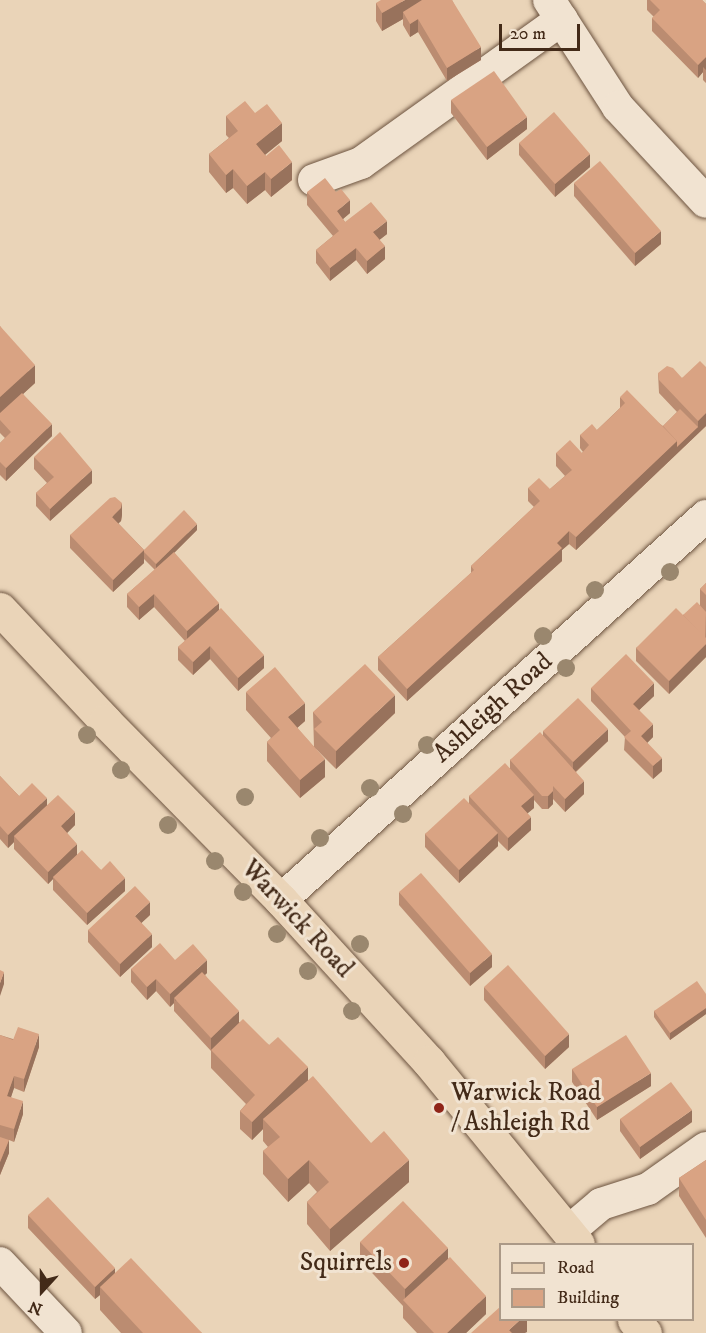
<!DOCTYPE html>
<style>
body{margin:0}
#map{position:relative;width:706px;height:1333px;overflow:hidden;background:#ead4b8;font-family:"IM FELL DW Pica",serif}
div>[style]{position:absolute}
.roads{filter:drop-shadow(0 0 2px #6d5440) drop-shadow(0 0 2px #6d5440)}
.minor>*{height:32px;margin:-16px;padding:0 16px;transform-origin:16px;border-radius:16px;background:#f1e3d1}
.major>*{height:33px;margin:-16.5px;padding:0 16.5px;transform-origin:16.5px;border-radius:16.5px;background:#ead4b8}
.trees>*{width:18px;height:18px;margin:-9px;border-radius:50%;background:#9a876e}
.wall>*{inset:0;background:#bb8c71}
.shaded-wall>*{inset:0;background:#98725c}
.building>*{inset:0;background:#d9a383}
.dots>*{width:16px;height:16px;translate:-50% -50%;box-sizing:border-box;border:3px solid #f1e3d1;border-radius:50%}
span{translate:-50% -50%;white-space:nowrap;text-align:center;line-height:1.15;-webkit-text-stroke:6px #f1e3d1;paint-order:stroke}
.street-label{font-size:26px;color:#432a18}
.poi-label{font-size:26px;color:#432a18}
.left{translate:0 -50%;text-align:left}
.right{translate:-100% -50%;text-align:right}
.legend{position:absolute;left:499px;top:1243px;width:195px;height:78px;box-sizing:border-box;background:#f1e3d1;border:2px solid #ab9987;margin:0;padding:8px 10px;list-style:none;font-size:18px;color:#432a18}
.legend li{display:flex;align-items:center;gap:12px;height:30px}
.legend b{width:30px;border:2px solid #ab9987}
.north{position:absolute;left:12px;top:1261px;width:60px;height:60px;-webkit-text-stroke:4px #f1e3d1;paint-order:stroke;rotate:201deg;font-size:16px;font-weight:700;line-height:24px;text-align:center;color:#432a18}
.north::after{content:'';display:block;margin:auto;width:21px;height:27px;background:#432a18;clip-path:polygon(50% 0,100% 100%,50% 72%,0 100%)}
.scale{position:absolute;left:499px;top:24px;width:81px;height:27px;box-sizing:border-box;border:3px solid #432a18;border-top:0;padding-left:8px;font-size:18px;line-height:21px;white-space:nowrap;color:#432a18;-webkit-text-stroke:4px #f1e3d1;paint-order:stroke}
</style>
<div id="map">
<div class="roads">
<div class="minor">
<i style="left:549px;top:0;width:127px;rotate:57.2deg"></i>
<i style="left:618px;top:107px;width:129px;rotate:47.2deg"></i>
<i style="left:314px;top:180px;width:50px;rotate:-19.9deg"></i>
<i style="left:361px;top:163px;width:247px;rotate:-35.6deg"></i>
<i style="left:281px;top:900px;width:573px;rotate:-42.1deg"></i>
<i style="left:568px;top:1232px;width:43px;rotate:-40.3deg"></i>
<i style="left:601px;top:1204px;width:49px;rotate:-17.7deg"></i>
<i style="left:648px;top:1189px;width:71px;rotate:-35.3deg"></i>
<i style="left:0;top:1263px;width:96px;rotate:46.7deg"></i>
</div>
<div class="major">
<i style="left:0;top:609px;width:154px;rotate:46.8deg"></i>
<i style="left:105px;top:721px;width:251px;rotate:45.5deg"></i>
<i style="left:281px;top:900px;width:219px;rotate:47.6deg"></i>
<i style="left:429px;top:1062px;width:235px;rotate:50.7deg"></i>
<i style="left:634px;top:1320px;width:17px;rotate:50deg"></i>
</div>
</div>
<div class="trees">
<i style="left:670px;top:572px"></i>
<i style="left:595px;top:590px"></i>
<i style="left:543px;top:636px"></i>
<i style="left:566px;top:668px"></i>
<i style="left:87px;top:735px"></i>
<i style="left:427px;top:745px"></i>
<i style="left:121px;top:770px"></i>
<i style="left:370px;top:788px"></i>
<i style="left:245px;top:797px"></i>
<i style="left:403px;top:814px"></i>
<i style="left:168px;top:825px"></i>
<i style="left:320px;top:838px"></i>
<i style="left:215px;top:861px"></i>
<i style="left:243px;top:892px"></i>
<i style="left:277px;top:934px"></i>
<i style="left:360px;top:944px"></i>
<i style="left:308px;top:971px"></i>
<i style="left:352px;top:1011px"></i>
</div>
<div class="wall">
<i style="clip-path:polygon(452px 0,481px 60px,447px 81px,418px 32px,410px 37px,403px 25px,403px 19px,382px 31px,376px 21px,376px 3px)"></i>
<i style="clip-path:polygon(647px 0,702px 0,706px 4px,706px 83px,703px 80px,703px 72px,698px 78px,652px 31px,652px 18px,654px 17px,647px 10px)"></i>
<i style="clip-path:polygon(451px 100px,527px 129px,487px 160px,451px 113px)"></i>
<i style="clip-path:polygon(255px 113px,282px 141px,265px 155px,292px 180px,271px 197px,265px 190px,247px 204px,233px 188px,226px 193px,209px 172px,209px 154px,229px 138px,226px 135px,226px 116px)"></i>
<i style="clip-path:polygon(519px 143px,590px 167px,555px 197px,519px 155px)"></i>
<i style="clip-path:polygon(574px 183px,661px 244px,635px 266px,574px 196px)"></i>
<i style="clip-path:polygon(307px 192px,350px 213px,343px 219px,345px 222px,387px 234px,379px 240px,385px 259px,367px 274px,356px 260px,330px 281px,316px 263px,316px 250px,333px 236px,307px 205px)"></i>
<i style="clip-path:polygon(0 326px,35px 383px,23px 394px,52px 436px,6px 481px,0 475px,0 443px,5px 438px,0 433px)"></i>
<i style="clip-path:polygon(706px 367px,706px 426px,576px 550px,569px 544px,562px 550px,562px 561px,407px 701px,378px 670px,378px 657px,471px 573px,471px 566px,534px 507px,528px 501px,528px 488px,550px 489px,565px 476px,556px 466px,556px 453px,582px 453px,583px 452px,580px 448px,580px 435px,597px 430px,620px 408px,620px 397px,663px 426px,677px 412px,659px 393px,658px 373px,682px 378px)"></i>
<i style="clip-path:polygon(34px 457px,92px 483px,50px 521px,36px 506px,36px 493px,47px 483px,34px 469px)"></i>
<i style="clip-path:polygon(122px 515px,121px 521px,118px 523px,144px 550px,197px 530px,174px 553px,264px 668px,238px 691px,210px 659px,193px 675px,178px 660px,178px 647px,185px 641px,154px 607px,139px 620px,127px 607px,127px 594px,155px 570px,144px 559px,144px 563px,113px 592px,70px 548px,70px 535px)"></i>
<i style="clip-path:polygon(706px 583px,706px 657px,669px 694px,636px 661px,636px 648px,683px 615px,700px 605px,700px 589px)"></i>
<i style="clip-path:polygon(591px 688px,654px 696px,639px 710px,653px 737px,647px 743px,662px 771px,653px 779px,624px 750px,625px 737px,591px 701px)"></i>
<i style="clip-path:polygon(246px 692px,305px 721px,297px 728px,314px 747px,313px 712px,395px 713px,336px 769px,316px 749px,325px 777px,300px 798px,267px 761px,267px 742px,271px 738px,246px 710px)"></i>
<i style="clip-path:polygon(543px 731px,608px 741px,576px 772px,584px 794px,565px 812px,553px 799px,553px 804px,548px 809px,542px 809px,534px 800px,534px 808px,527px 813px,531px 830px,508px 851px,498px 841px,498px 846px,459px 883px,425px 847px,425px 834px,469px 803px,469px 796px,510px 768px,510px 760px,543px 736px)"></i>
<i style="clip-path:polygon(0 776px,19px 796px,47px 806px,75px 825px,67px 833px,77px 855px,101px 870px,125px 891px,87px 925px,53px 890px,53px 879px,48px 884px,14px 849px,14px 842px,8px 848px,0 839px)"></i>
<i style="clip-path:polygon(399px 892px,492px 967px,470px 986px,399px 905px)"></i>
<i style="clip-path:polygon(150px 915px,141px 923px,152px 947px,120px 977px,88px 942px,88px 930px)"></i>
<i style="clip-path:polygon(175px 960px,207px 973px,205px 975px,239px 1022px,269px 1045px,308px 1080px,409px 1182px,330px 1251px,307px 1224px,307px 1202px,317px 1192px,309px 1183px,288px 1202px,263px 1174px,263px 1151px,268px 1147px,263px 1141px,263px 1129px,252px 1140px,240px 1129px,240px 1111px,246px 1104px,211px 1068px,211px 1051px,174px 1011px,174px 1003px,170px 1007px,156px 991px,147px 1000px,131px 982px,131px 969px)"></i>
<i style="clip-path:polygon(484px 987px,569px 1047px,545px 1069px,484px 1000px)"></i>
<i style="clip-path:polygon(706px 994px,706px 1014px,670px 1040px,654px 1017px,654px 1011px)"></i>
<i style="clip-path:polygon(0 1035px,39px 1047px,24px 1092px,14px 1088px,11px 1097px,23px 1114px,14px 1142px,9px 1140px,9px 1153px,0 1175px)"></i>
<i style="clip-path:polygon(572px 1069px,651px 1086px,597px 1120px,572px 1082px)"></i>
<i style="clip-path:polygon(620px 1119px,692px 1122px,640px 1159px,620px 1131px)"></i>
<i style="clip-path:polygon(706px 1160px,706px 1238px,679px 1196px,679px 1178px)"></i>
<i style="clip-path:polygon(28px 1215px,202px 1333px,121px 1333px,100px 1310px,100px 1295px,95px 1299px,28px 1228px)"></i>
<i style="clip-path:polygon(360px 1242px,448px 1258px,486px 1314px,466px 1333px,417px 1333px,403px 1318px,403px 1306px,360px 1260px)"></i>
</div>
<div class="shaded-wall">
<i style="clip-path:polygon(405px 0,437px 0,403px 12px,403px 19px,382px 31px,382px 13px)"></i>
<i style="clip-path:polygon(418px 19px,418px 32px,410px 37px,410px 24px)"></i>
<i style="clip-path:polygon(481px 47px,481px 60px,447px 81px,447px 68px)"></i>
<i style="clip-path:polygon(706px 57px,706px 70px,703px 67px,703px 72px,698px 78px,698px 65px)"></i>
<i style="clip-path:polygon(527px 117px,527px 129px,487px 160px,487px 147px)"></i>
<i style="clip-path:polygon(282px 123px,282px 141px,256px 162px,256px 144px)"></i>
<i style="clip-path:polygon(590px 154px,590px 167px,555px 197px,555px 184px)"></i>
<i style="clip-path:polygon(292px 162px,292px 180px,271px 197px,271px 179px)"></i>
<i style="clip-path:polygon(233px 169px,233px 188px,226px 193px,226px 175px)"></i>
<i style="clip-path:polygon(265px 172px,265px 190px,247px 204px,247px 186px)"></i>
<i style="clip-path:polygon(350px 200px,350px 213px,337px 224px,337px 211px)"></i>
<i style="clip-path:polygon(387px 221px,387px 234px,373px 245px,373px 232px)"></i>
<i style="clip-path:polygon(661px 231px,661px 244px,635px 266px,635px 253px)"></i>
<i style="clip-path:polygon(385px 246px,385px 259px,367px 274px,367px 261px)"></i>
<i style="clip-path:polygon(356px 248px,356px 260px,330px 281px,330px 268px)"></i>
<i style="clip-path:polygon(35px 365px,35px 383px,0 415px,0 397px)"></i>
<i style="clip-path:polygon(706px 413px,706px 426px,576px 550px,576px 537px,677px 441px,698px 427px,698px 421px)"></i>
<i style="clip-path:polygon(52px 424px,52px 436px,6px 481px,6px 468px)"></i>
<i style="clip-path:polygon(92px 470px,92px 483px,50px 521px,50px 509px)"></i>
<i style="clip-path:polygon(122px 503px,122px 515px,121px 521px,112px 530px,112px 517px)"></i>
<i style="clip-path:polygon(197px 524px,197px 530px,156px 571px,156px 564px)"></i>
<i style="clip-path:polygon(569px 531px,569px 544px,562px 550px,562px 561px,407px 701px,407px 689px)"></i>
<i style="clip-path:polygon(144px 550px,144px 563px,113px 592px,113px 580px)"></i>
<i style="clip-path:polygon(154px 594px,154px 607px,139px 620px,139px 607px)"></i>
<i style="clip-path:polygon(219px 603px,219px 615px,187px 644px,187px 631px)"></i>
<i style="clip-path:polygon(706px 644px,706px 657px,669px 694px,669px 681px)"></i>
<i style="clip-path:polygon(210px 646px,210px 659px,193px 675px,193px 662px)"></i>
<i style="clip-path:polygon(264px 655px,264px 668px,238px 691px,238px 678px)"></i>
<i style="clip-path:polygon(654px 683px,654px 696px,633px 716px,633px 704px)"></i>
<i style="clip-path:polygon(395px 695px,395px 713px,336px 769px,336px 751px)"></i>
<i style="clip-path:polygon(305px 703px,305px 721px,288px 736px,288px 717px)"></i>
<i style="clip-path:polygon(653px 724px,653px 737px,641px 749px,641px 736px)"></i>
<i style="clip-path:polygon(608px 729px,608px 741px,573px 774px,573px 762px)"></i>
<i style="clip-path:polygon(662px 758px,662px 771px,653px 779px,653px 766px)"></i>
<i style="clip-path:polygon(325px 759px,325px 777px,300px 798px,300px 780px)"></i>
<i style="clip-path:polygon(584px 781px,584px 794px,565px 812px,565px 799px)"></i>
<i style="clip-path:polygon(553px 791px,553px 804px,548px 809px,548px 796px)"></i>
<i style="clip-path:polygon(534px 795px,534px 808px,521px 819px,521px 806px)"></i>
<i style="clip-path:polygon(47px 798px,47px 811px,14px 836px,14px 842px,8px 848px,8px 835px)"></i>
<i style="clip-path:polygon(75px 812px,75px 825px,61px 839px,61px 826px)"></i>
<i style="clip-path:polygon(531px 817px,531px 830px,508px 851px,508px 838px)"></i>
<i style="clip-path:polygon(498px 833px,498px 846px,459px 883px,459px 870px)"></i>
<i style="clip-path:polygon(77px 844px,77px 857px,53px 877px,53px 879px,48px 884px,48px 872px)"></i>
<i style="clip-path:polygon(125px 878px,125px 891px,87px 925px,87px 913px)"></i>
<i style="clip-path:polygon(150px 902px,150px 915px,135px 929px,135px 916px)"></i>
<i style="clip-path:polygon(152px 934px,152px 947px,120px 977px,120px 964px)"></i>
<i style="clip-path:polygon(492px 954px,492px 967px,470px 986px,470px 973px)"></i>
<i style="clip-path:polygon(207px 960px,207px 973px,176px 1001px,174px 998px,174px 1003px,170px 1007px,170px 994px)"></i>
<i style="clip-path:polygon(4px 972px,4px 984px,0 996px,0 983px)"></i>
<i style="clip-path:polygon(156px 979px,156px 991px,147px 1000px,147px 987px)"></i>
<i style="clip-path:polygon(706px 1008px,706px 1014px,670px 1040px,670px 1033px)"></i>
<i style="clip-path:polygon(239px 1011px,239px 1024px,211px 1051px,211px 1038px)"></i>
<i style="clip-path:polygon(39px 1034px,39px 1047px,24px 1092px,24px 1079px)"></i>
<i style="clip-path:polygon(569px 1034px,569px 1047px,545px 1069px,545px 1056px)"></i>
<i style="clip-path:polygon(308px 1067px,308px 1085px,263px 1119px,263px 1129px,252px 1140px,252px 1122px)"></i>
<i style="clip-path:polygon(651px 1073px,651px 1086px,597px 1120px,597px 1107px)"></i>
<i style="clip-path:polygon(14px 1076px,14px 1088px,7px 1109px,7px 1096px)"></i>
<i style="clip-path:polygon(23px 1101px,23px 1114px,14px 1142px,14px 1129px)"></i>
<i style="clip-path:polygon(692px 1110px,692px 1122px,640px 1159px,640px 1147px)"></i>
<i style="clip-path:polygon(9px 1140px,9px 1153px,0 1175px,0 1162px)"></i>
<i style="clip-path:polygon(309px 1160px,309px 1183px,288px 1202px,288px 1179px)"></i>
<i style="clip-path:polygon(409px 1160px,409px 1182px,330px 1251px,330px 1229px)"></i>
<i style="clip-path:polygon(448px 1248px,448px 1266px,405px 1301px,405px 1289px)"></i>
<i style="clip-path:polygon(115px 1268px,115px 1281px,100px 1287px,100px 1295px,95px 1299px,95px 1287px)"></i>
<i style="clip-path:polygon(486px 1296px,486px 1314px,466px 1333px,447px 1333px)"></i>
<i style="clip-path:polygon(520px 1320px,527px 1320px,527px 1332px,525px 1333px,509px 1333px,509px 1330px)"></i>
</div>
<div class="building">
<i style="clip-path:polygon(381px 0,405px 0,382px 13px,376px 3px)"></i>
<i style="clip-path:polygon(422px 0,452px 0,481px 47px,447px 68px,418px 19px,410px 24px,403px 12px)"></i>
<i style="clip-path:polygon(650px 0,702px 0,706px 4px,706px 57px,698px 65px,652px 18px,660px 10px)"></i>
<i style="clip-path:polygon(494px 71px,527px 117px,487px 147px,451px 100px)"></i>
<i style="clip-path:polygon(245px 101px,255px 113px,267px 104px,282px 123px,256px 144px,266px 156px,279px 145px,292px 162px,271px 179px,265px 172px,247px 186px,233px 169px,226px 175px,209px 154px,238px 131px,226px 116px)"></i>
<i style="clip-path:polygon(554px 112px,590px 154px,555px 184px,519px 143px)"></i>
<i style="clip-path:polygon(600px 161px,661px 231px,635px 253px,574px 183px)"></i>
<i style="clip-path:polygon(325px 178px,336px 192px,341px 189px,350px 200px,337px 211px,345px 222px,371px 202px,387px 221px,373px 232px,385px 246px,367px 261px,356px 248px,330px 268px,316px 250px,339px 231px,307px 192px)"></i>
<i style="clip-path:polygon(0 326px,35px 365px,0 397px)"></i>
<i style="clip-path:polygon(700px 361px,706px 367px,706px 413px,698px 421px,659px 380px,658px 373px,667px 366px,673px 368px,682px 378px)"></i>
<i style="clip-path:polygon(627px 390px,677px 441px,576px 537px,569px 531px,557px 543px,562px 548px,407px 689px,378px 657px,474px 570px,471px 566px,540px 501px,528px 488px,539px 478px,550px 489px,572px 470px,556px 453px,570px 440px,582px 453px,589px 445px,580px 435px,592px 424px,597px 430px,613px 415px,625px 403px,620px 397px)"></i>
<i style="clip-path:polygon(22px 393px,52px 424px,6px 468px,0 462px,0 443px,11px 432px,0 420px,0 413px)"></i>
<i style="clip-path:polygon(680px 409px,698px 427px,677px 447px,677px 441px,663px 426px)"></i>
<i style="clip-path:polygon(60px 432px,92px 470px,50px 509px,36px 493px,54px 477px,34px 457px)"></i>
<i style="clip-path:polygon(115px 497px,122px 503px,121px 508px,112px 517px,144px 550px,113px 580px,70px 535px,110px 498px)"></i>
<i style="clip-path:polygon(184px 510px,197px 524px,156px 564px,144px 552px,144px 550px)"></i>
<i style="clip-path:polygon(174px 552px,219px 603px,187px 631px,154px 594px,139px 607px,127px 594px)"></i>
<i style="clip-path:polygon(706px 583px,706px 595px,700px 589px)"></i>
<i style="clip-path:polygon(697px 602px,706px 612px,705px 638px,683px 615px)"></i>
<i style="clip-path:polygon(221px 608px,264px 655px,238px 678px,210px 646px,193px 662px,178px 647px)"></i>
<i style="clip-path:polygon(676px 608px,706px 638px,706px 644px,669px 681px,636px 648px)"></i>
<i style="clip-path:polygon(626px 654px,654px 683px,633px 704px,653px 724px,641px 736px,662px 758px,653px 766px,624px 737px,631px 731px,591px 688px)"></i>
<i style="clip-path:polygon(365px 664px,395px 695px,336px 751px,314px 729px,322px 722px,313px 712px)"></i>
<i style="clip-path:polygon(275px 667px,305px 703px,288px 717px,325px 759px,300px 780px,267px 742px,280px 730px,246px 692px)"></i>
<i style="clip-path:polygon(578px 698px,608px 729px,573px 762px,543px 731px)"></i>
<i style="clip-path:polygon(540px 732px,584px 781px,565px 799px,553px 786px,553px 791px,548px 796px,542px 796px,510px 760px)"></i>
<i style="clip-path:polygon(505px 763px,534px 795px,521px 806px,531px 817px,508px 838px,469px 796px)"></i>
<i style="clip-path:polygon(0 776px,19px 796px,32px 783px,47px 798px,8px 835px,0 826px)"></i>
<i style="clip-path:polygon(58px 795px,75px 812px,61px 826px,77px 844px,48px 872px,14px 836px)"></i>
<i style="clip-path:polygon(464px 798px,498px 833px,459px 870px,425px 834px)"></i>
<i style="clip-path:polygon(82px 850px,101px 870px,110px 861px,125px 878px,87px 913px,53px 877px)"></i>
<i style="clip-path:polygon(421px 873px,492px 954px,470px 973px,399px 892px)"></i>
<i style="clip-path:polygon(135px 886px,150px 902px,135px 916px,152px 934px,120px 964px,88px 930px)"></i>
<i style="clip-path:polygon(160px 943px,175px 960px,193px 944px,207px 960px,170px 994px,156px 979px,147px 987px,131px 969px)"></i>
<i style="clip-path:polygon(508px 965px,569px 1034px,545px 1056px,484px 987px)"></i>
<i style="clip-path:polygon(0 970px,4px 972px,0 983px)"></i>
<i style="clip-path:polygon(202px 972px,239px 1011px,211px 1038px,174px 998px)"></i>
<i style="clip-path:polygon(697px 981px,706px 994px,706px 1008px,670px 1033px,654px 1011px)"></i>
<i style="clip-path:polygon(243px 1019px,269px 1045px,278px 1037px,308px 1067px,252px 1122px,240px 1111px,255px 1095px,211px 1050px)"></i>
<i style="clip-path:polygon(18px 1027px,39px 1034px,24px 1079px,14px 1076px,7px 1096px,23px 1101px,14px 1129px,0 1125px,0 1035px,13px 1040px)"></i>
<i style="clip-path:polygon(626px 1035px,651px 1073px,597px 1107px,572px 1069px)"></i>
<i style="clip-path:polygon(313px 1076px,371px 1143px,384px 1131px,409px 1160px,330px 1229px,307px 1202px,329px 1182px,309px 1160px,288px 1179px,263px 1151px,280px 1137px,263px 1119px)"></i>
<i style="clip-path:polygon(671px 1082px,692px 1110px,640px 1147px,620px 1119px)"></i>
<i style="clip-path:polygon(0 1137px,9px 1140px,0 1162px)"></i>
<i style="clip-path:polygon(706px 1160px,706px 1220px,679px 1178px)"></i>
<i style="clip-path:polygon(48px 1197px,115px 1268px,95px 1287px,28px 1215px)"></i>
<i style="clip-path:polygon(403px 1201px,448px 1248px,405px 1289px,360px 1242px)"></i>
<i style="clip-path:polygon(450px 1257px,486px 1296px,447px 1333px,434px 1333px,403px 1300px)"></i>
<i style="clip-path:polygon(131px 1258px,202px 1333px,143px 1333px,100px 1287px)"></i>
<i style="clip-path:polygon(501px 1306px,501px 1320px,520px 1320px,509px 1330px,512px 1333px,471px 1333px)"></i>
</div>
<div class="dots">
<i style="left:439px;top:1108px;background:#8f2418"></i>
<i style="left:404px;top:1263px;background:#8f2418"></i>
</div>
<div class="street-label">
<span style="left:493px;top:708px;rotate:-42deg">Ashleigh Road</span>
<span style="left:297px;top:919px;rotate:47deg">Warwick Road</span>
</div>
<div class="poi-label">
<span class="left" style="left:451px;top:1108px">Warwick Road<br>/ Ashleigh Rd</span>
<span class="right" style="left:392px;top:1263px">Squirrels</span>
</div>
<ul class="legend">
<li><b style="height:8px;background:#ead4b8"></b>Road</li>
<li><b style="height:16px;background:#d9a383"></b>Building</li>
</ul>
<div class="north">N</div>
<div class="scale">20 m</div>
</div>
